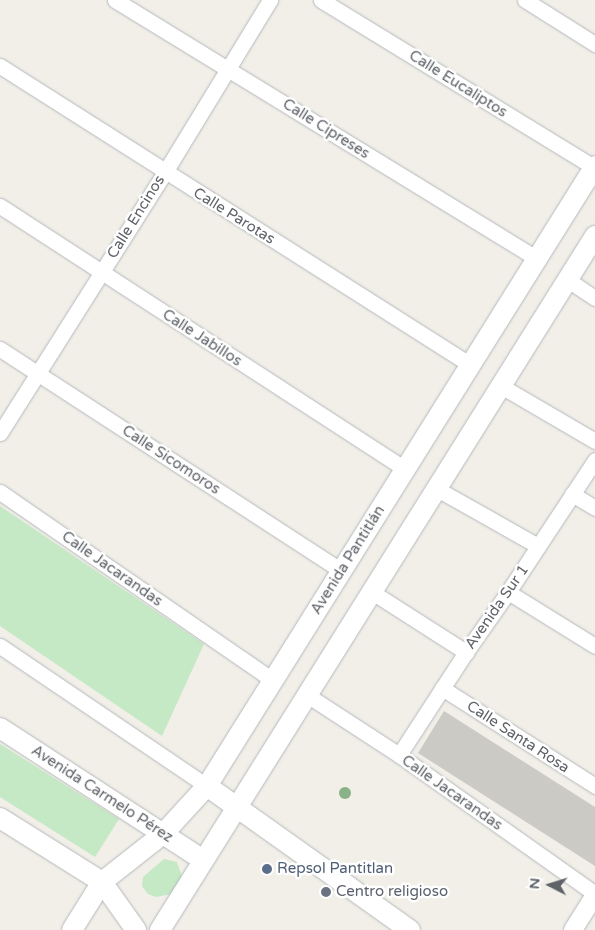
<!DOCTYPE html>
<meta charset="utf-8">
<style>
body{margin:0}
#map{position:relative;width:595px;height:930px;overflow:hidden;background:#f1efe8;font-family:"Varela Round",sans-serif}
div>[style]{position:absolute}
.green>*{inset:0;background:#c5e8c5}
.building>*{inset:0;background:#cccac5}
.roads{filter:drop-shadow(0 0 1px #b5b8bc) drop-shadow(0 0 1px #b5b8bc)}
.minor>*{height:15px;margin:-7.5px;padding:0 7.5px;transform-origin:7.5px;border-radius:7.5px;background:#fff}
.tertiary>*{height:18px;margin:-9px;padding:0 9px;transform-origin:9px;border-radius:9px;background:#fff}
.secondary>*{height:20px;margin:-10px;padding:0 10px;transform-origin:10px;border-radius:10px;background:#fff}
.trees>*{width:12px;height:12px;margin:-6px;border-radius:50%;background:#89b387}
.dots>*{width:14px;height:14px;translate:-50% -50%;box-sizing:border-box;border:2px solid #fff;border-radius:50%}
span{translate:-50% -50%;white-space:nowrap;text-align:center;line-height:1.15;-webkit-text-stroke:5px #fff;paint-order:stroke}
.street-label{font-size:15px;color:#5f6368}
.service-label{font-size:15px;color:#4e5e75}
.left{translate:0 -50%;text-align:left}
.worship-label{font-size:15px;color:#5b616d}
.north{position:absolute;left:525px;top:860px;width:50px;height:50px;-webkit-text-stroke:4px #fff;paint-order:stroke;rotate:275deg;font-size:14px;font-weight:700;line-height:20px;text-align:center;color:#5f6368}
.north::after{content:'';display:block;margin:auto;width:18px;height:22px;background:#5f6368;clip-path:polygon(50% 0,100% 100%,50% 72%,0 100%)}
</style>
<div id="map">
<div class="green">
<i style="clip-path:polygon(0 506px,204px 644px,162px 736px,0 626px)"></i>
<i style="clip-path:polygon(0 744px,119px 819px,95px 857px,0 797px)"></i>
<i style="clip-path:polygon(164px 859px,177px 862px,182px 877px,171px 894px,156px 897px,148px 894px,142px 886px,143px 877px)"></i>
</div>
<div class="building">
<i style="clip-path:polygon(444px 711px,595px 807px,595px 866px,418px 753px)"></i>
</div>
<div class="roads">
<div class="minor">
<i style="left:115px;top:0;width:495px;rotate:31.5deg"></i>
<i style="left:321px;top:0;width:320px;rotate:31.5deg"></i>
<i style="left:525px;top:0;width:83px;rotate:32.2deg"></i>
<i style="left:0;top:66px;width:556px;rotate:32.43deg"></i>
<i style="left:0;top:206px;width:483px;rotate:33deg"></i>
<i style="left:568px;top:280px;width:32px;rotate:34deg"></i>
<i style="left:0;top:349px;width:408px;rotate:33deg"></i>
<i style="left:501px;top:386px;width:109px;rotate:30.3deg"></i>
<i style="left:0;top:433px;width:309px;rotate:-57.7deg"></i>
<i style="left:165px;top:172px;width:202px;rotate:-58.6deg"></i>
<i style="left:437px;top:489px;width:116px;rotate:29.4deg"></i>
<i style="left:0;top:492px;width:331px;rotate:34.6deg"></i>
<i style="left:572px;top:494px;width:27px;rotate:31deg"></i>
<i style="left:372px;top:592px;width:112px;rotate:32.6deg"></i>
<i style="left:508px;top:592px;width:102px;rotate:31.8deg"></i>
<i style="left:0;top:646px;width:250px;rotate:34.1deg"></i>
<i style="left:442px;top:688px;width:182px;rotate:32.6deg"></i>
<i style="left:307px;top:695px;width:110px;rotate:33.1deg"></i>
<i style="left:399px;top:755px;width:240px;rotate:35.3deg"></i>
<i style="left:399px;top:755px;width:123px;rotate:-57deg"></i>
<i style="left:466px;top:652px;width:73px;rotate:-55deg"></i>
<i style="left:508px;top:592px;width:158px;rotate:-56.6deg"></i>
</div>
<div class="tertiary">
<i style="left:573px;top:930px;width:41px;rotate:-57.8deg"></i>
</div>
<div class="secondary">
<i style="left:0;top:728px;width:242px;rotate:33deg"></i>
<i style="left:207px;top:786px;width:249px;rotate:35.4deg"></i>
<i style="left:0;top:818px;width:120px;rotate:32.1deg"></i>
<i style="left:102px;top:882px;width:59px;rotate:54.7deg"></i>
<i style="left:72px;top:930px;width:57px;rotate:-58deg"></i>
<i style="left:102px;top:882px;width:78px;rotate:-38.2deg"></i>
<i style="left:163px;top:834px;width:65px;rotate:-47.5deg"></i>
<i style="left:207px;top:786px;width:731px;rotate:-57.96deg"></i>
<i style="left:160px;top:930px;width:819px;rotate:-57.92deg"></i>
</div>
</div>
<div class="trees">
<i style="left:345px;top:793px"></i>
</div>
<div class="dots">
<i style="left:267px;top:869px;background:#5c6f8a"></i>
<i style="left:326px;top:892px;background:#6b7280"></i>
</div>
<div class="street-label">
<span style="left:458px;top:84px;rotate:32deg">Calle Eucaliptos</span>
<span style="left:326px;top:129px;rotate:32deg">Calle Cipreses</span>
<span style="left:234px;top:216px;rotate:32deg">Calle Parotas</span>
<span style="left:136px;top:217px;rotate:-58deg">Calle Encinos</span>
<span style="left:202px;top:338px;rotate:33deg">Calle Jabillos</span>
<span style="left:171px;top:460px;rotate:33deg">Calle Sicomoros</span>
<span style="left:348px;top:560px;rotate:-58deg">Avenida Pantitlán</span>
<span style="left:112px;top:569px;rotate:35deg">Calle Jacarandas</span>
<span style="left:497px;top:607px;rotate:-55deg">Avenida Sur 1</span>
<span style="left:518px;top:737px;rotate:33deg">Calle Santa Rosa</span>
<span style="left:452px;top:793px;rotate:35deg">Calle Jacarandas</span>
<span style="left:102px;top:794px;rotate:33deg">Avenida Carmelo Pérez</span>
</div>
<div class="service-label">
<span class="left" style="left:277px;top:869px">Repsol Pantitlan</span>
</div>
<div class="worship-label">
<span class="left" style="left:336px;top:892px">Centro religioso</span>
</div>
<div class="north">N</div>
</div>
